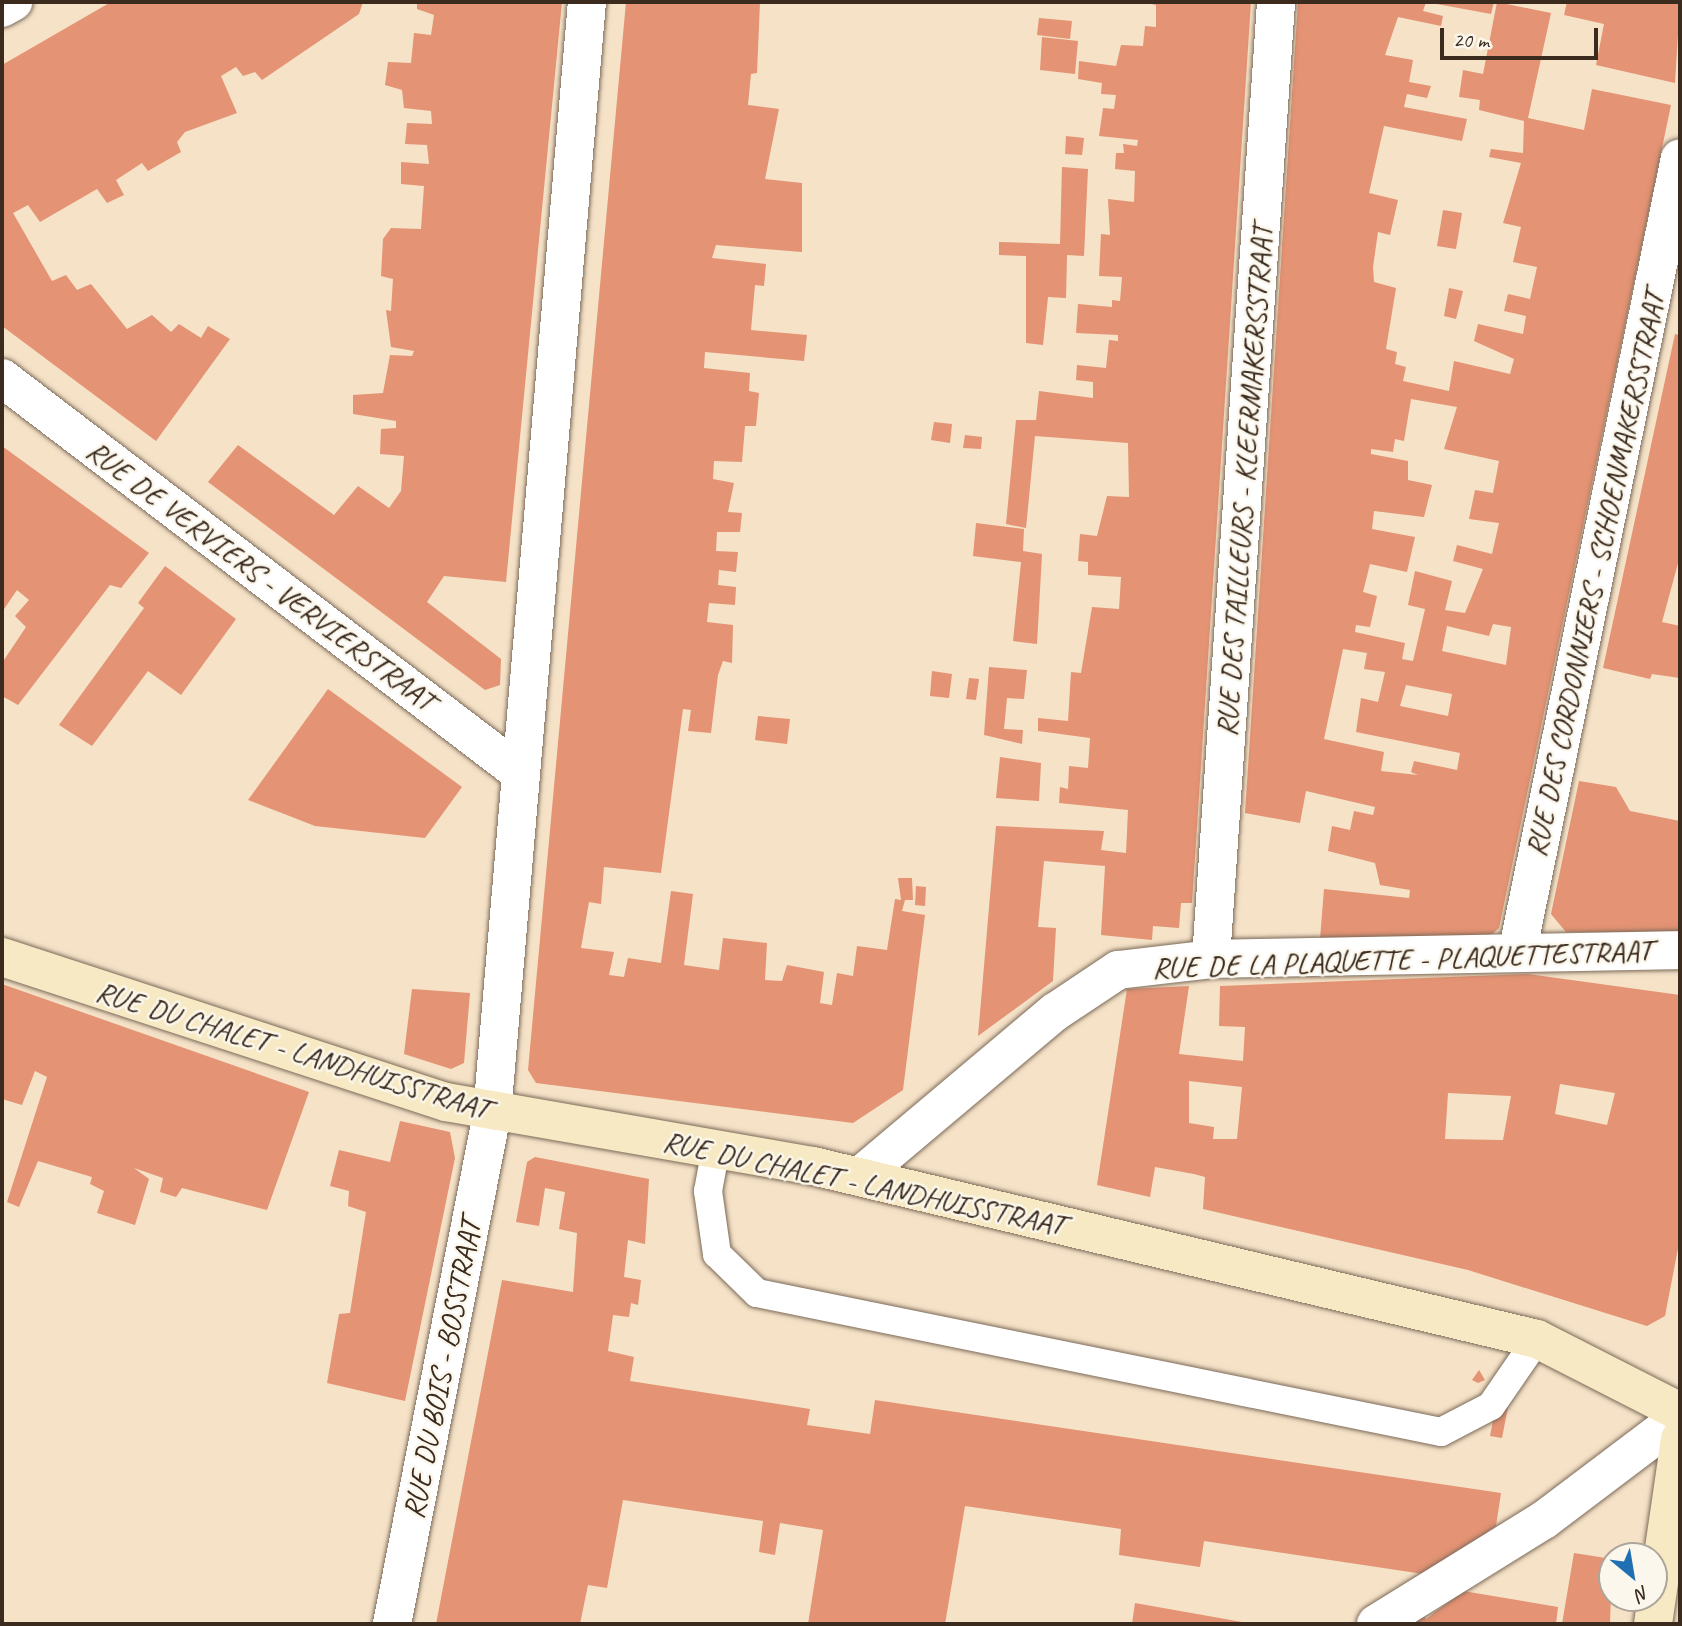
<!DOCTYPE html>
<style>
body{margin:0}
#map{position:relative;width:1682px;height:1626px;overflow:hidden;background:#f5e2c7;font-family:Caveat,sans-serif}
div>[style]{position:absolute}
.building>*{inset:0;background:#e49374}
.roads{filter:drop-shadow(0 0 2px #7c6a59) drop-shadow(0 0 2px #7c6a59)}
.lane>*{height:28px;margin:-14px;padding:0 14px;transform-origin:14px;border-radius:14px;background:#fff}
.street>*{height:38px;margin:-19px;padding:0 19px;transform-origin:19px;border-radius:19px;background:#fff}
.secondary>*{height:38px;margin:-19px;padding:0 19px;transform-origin:19px;border-radius:19px;background:#f6e9c3}
span{translate:-50% -50%;white-space:nowrap;text-align:center;line-height:1.15;-webkit-text-stroke:5px #fbf7ec;paint-order:stroke}
.street-label{font-size:30px;color:#3b2a1e}
.frame{position:absolute;inset:0;border:4px solid #3b2a1e;pointer-events:none}
.north{position:absolute;left:1598px;top:1542px;width:70px;height:70px;box-sizing:border-box;background:#fbf7ec;border:2px solid #aea59a;border-radius:50%;rotate:150deg;font-size:19px;font-weight:700;line-height:28px;text-align:center;color:#3b2a1e}
.north::after{content:'';display:block;margin:auto;width:24px;height:32px;background:#1f6fb2;clip-path:polygon(50% 0,100% 100%,50% 72%,0 100%)}
.scale{position:absolute;left:1440px;top:28px;width:158px;height:32px;box-sizing:border-box;border:4px solid #3b2a1e;border-top:0;padding-left:9px;font-size:21px;line-height:24px;white-space:nowrap;color:#3b2a1e;-webkit-text-stroke:5px #fbf7ec;paint-order:stroke}
</style>
<div id="map">
<div class="building">
<i style="clip-path:polygon(111px 2px,363px 2px,359px 14px,262px 80px,255px 72px,243px 76px,236px 67px,221px 76px,237px 113px,185px 132px,177px 142px,181px 152px,148px 171px,142px 163px,116px 180px,124px 195px,107px 203px,97px 189px,40px 222px,28px 205px,13px 213px,52px 281px,66px 275px,77px 290px,91px 284px,127px 329px,152px 315px,171px 332px,179px 324px,201px 338px,208px 326px,230px 339px,156px 441px,2px 326px,2px 65px)"></i>
<i style="clip-path:polygon(417px 2px,562px 2px,506px 582px,444px 576px,427px 602px,501px 659px,500px 685px,485px 690px,208px 482px,238px 445px,334px 515px,358px 486px,389px 508px,401px 491px,404px 456px,380px 454px,381px 429px,396px 428px,396px 421px,353px 414px,353px 395px,383px 393px,390px 355px,412px 356px,414px 351px,391px 347px,386px 310px,391px 311px,393px 279px,381px 276px,383px 239px,391px 228px,421px 229px,424px 186px,401px 184px,401px 162px,429px 164px,427px 145px,405px 144px,407px 123px,432px 124px,431px 111px,404px 108px,402px 90px,385px 85px,388px 62px,411px 63px,414px 33px,431px 35px,434px 15px,417px 9px)"></i>
<i style="clip-path:polygon(626px 2px,760px 2px,757px 73px,751px 74px,748px 105px,779px 109px,765px 179px,802px 183px,802px 252px,716px 245px,712px 258px,766px 264px,764px 286px,755px 285px,751px 330px,807px 335px,804px 361px,705px 352px,704px 368px,750px 373px,749px 391px,759px 393px,756px 426px,745px 426px,742px 462px,714px 461px,713px 479px,734px 483px,728px 512px,742px 513px,740px 532px,717px 532px,716px 551px,738px 552px,736px 572px,719px 570px,718px 585px,736px 587px,735px 605px,709px 603px,707px 622px,733px 625px,732px 663px,723px 661px,718px 675px,711px 733px,688px 731px,691px 710px,683px 709px,661px 873px,604px 867px,601px 904px,589px 902px,581px 948px,614px 952px,609px 975px,624px 977px,628px 958px,661px 963px,671px 891px,693px 894px,684px 965px,719px 970px,723px 938px,767px 943px,765px 980px,782px 981px,787px 965px,824px 972px,820px 1003px,832px 1005px,837px 973px,853px 976px,857px 946px,887px 950px,895px 899px,901px 900px,898px 878px,912px 878px,913px 900px,905px 900px,902px 911px,925px 915px,903px 1090px,853px 1123px,536px 1083px,528px 1070px)"></i>
<i style="clip-path:polygon(1143px 2px,1251px 2px,1192px 903px,1181px 903px,1179px 928px,1153px 926px,1152px 940px,1101px 935px,1105px 866px,1044px 861px,1038px 927px,1056px 928px,1053px 981px,978px 1036px,996px 826px,1104px 831px,1101px 850px,1126px 853px,1128px 810px,1059px 803px,1060px 787px,1068px 789px,1069px 766px,1088px 768px,1090px 738px,1038px 731px,1038px 718px,1068px 721px,1071px 672px,1081px 673px,1092px 607px,1119px 609px,1121px 577px,1088px 575px,1088px 562px,1078px 561px,1080px 534px,1097px 536px,1107px 496px,1129px 497px,1128px 443px,1035px 436px,1026px 528px,1006px 524px,1016px 420px,1036px 420px,1039px 391px,1093px 398px,1093px 382px,1076px 380px,1077px 365px,1106px 368px,1109px 340px,1118px 341px,1118px 335px,1076px 333px,1078px 304px,1112px 307px,1112px 300px,1120px 301px,1122px 277px,1099px 276px,1101px 234px,1110px 235px,1108px 199px,1134px 202px,1135px 171px,1115px 169px,1116px 153px,1124px 153px,1123px 144px,1137px 146px,1138px 140px,1099px 136px,1103px 108px,1114px 109px,1116px 95px,1101px 94px,1102px 83px,1078px 79px,1079px 61px,1116px 66px,1121px 45px,1143px 46px,1145px 26px,1156px 27px,1156px 5px)"></i>
<i style="clip-path:polygon(evenodd,1298px 2px,1426px 2px,1423px 11px,1443px 16px,1441px 26px,1398px 17px,1385px 55px,1413px 60px,1409px 82px,1431px 86px,1427px 98px,1407px 94px,1404px 107px,1467px 119px,1462px 141px,1384px 126px,1369px 193px,1398px 200px,1390px 235px,1378px 232px,1373px 267px,1374px 282px,1396px 288px,1386px 349px,1397px 352px,1395px 364px,1406px 367px,1403px 381px,1449px 391px,1454px 361px,1510px 374px,1514px 359px,1474px 341px,1478px 324px,1523px 334px,1526px 316px,1504px 311px,1508px 294px,1530px 299px,1537px 267px,1513px 262px,1521px 227px,1503px 223px,1521px 163px,1489px 157px,1491px 149px,1523px 153px,1524px 121px,1479px 110px,1480px 100px,1459px 97px,1463px 70px,1483px 74px,1497px 2px,1551px 13px,1528px 118px,1584px 130px,1592px 89px,1671px 105px,1499px 928px,1490px 936px,1320px 939px,1324px 889px,1409px 898px,1410px 890px,1380px 885px,1375px 863px,1328px 851px,1332px 826px,1350px 830px,1354px 811px,1373px 815px,1375px 807px,1306px 791px,1300px 823px,1245px 813px,1298px 2px,1411px 399px,1457px 407px,1444px 449px,1499px 461px,1493px 493px,1475px 490px,1469px 519px,1499px 523px,1492px 554px,1457px 545px,1453px 561px,1483px 569px,1465px 613px,1445px 610px,1452px 581px,1415px 571px,1408px 605px,1425px 609px,1413px 661px,1402px 659px,1405px 643px,1355px 632px,1356px 625px,1370px 627px,1377px 596px,1363px 592px,1370px 564px,1407px 572px,1415px 537px,1372px 529px,1374px 511px,1424px 517px,1432px 485px,1408px 480px,1408px 461px,1371px 454px,1371px 449px,1393px 452px,1395px 439px,1404px 441px,1411px 399px,1298px 2px,1493px 624px,1511px 627px,1506px 665px,1442px 651px,1447px 626px,1489px 636px,1493px 624px,1298px 2px,1343px 649px,1367px 653px,1364px 669px,1385px 672px,1378px 702px,1361px 698px,1356px 732px,1460px 753px,1457px 770px,1414px 761px,1411px 772px,1418px 775px,1381px 771px,1384px 752px,1324px 739px,1343px 649px,1298px 2px,1406px 685px,1452px 694px,1448px 716px,1400px 706px,1406px 685px)"></i>
<i style="clip-path:polygon(1426px 2px,1494px 2px,1491px 14px)"></i>
<i style="clip-path:polygon(1567px 2px,1680px 2px,1675px 83px,1596px 65px,1604px 24px,1564px 15px)"></i>
<i style="clip-path:polygon(1039px 18px,1072px 21px,1070px 39px,1037px 35px)"></i>
<i style="clip-path:polygon(1042px 37px,1078px 41px,1075px 74px,1040px 70px)"></i>
<i style="clip-path:polygon(1066px 136px,1084px 138px,1082px 155px,1065px 154px)"></i>
<i style="clip-path:polygon(1062px 167px,1088px 169px,1084px 256px,1067px 255px,1066px 298px,1048px 297px,1043px 345px,1026px 343px,1026px 256px,999px 255px,999px 242px,1060px 244px)"></i>
<i style="clip-path:polygon(1443px 210px,1462px 213px,1456px 249px,1437px 246px)"></i>
<i style="clip-path:polygon(1449px 288px,1463px 291px,1456px 319px,1444px 316px)"></i>
<i style="clip-path:polygon(1675px 334px,1680px 335px,1680px 556px,1662px 622px,1680px 626px,1680px 678px,1652px 674px,1650px 679px,1603px 668px)"></i>
<i style="clip-path:polygon(934px 422px,952px 424px,950px 443px,931px 440px)"></i>
<i style="clip-path:polygon(965px 435px,982px 437px,981px 449px,963px 448px)"></i>
<i style="clip-path:polygon(2px 446px,149px 553px,121px 588px,110px 585px,18px 705px,2px 696px,2px 663px,26px 627px,15px 616px,29px 600px,17px 590px,2px 612px)"></i>
<i style="clip-path:polygon(976px 523px,1024px 529px,1023px 551px,1042px 554px,1037px 644px,1013px 641px,1021px 562px,973px 556px)"></i>
<i style="clip-path:polygon(165px 566px,236px 619px,181px 695px,148px 671px,92px 746px,59px 725px,144px 608px,138px 603px)"></i>
<i style="clip-path:polygon(989px 667px,1027px 670px,1024px 699px,1007px 698px,1004px 729px,1023px 730px,1022px 744px,984px 735px)"></i>
<i style="clip-path:polygon(932px 671px,952px 674px,949px 698px,930px 696px)"></i>
<i style="clip-path:polygon(969px 678px,979px 679px,976px 700px,966px 699px)"></i>
<i style="clip-path:polygon(328px 689px,462px 787px,425px 838px,315px 826px,248px 800px)"></i>
<i style="clip-path:polygon(758px 716px,790px 719px,787px 744px,755px 740px)"></i>
<i style="clip-path:polygon(1000px 757px,1041px 763px,1039px 801px,996px 798px)"></i>
<i style="clip-path:polygon(1579px 781px,1616px 787px,1630px 811px,1680px 821px,1680px 932px,1566px 932px,1551px 914px)"></i>
<i style="clip-path:polygon(916px 886px,926px 887px,925px 906px,915px 905px)"></i>
<i style="clip-path:polygon(evenodd,1528px 974px,1680px 995px,1680px 1238px,1665px 1316px,1647px 1326px,1468px 1270px,1203px 1209px,1205px 1177px,1194px 1174px,1155px 1167px,1150px 1197px,1097px 1185px,1127px 989px,1189px 986px,1179px 1054px,1243px 1061px,1245px 1027px,1219px 1026px,1220px 986px,1528px 974px,1189px 1081px,1242px 1087px,1237px 1139px,1213px 1139px,1214px 1127px,1189px 1123px,1189px 1081px,1528px 974px,1560px 1084px,1615px 1093px,1607px 1125px,1555px 1114px,1560px 1084px,1528px 974px,1448px 1093px,1511px 1096px,1503px 1140px,1445px 1139px,1448px 1093px)"></i>
<i style="clip-path:polygon(2px 984px,309px 1092px,267px 1210px,182px 1188px,176px 1197px,160px 1192px,163px 1178px,134px 1168px,149px 1179px,135px 1225px,97px 1213px,104px 1191px,90px 1184px,92px 1177px,38px 1161px,19px 1207px,7px 1202px,47px 1077px,35px 1071px,22px 1105px,2px 1099px)"></i>
<i style="clip-path:polygon(412px 989px,470px 993px,464px 1063px,451px 1069px,404px 1054px)"></i>
<i style="clip-path:polygon(400px 1121px,450px 1132px,455px 1158px,405px 1401px,327px 1383px,339px 1314px,350px 1313px,366px 1212px,348px 1206px,349px 1191px,330px 1186px,339px 1150px,390px 1162px)"></i>
<i style="clip-path:polygon(535px 1157px,649px 1179px,645px 1244px,628px 1240px,624px 1277px,641px 1280px,638px 1305px,631px 1303px,629px 1317px,613px 1315px,608px 1351px,634px 1357px,630px 1381px,810px 1409px,807px 1425px,870px 1434px,875px 1400px,1501px 1493px,1496px 1526px,1430px 1575px,1204px 1541px,1200px 1567px,1119px 1555px,1121px 1529px,965px 1506px,945px 1624px,808px 1624px,823px 1530px,780px 1523px,775px 1555px,759px 1552px,763px 1521px,623px 1500px,607px 1588px,588px 1585px,580px 1624px,436px 1624px,502px 1280px,573px 1292px,577px 1233px,559px 1229px,565px 1192px,545px 1188px,539px 1226px,516px 1222px,527px 1162px)"></i>
<i style="clip-path:polygon(1479px 1370px,1485px 1380px,1478px 1383px,1472px 1380px)"></i>
<i style="clip-path:polygon(1496px 1405px,1508px 1407px,1502px 1438px,1490px 1436px)"></i>
<i style="clip-path:polygon(1574px 1553px,1612px 1559px,1610px 1624px,1562px 1624px)"></i>
<i style="clip-path:polygon(1463px 1591px,1558px 1607px,1556px 1624px,1403px 1624px,1421px 1612px,1426px 1619px)"></i>
<i style="clip-path:polygon(1135px 1603px,1242px 1622px,1242px 1624px,1132px 1624px)"></i>
</div>
<div class="roads">
<div class="lane">
<i style="left:716px;top:1148px;width:44px;rotate:100.5deg"></i>
<i style="left:708px;top:1191px;width:64px;rotate:81.9deg"></i>
<i style="left:717px;top:1254px;width:56px;rotate:44.3deg"></i>
<i style="left:757px;top:1293px;width:698px;rotate:11.49deg"></i>
<i style="left:1441px;top:1432px;width:56px;rotate:-27.5deg"></i>
<i style="left:1491px;top:1406px;width:81px;rotate:-55.5deg"></i>
</div>
<div class="street">
<i style="left:2px;top:8px;width:13px;rotate:-29deg"></i>
<i style="left:2px;top:378px;width:650px;rotate:37.31deg"></i>
<i style="left:1518px;top:949px;width:807px;rotate:-78.43deg"></i>
<i style="left:1211px;top:959px;width:959px;rotate:-86.11deg"></i>
<i style="left:860px;top:1176px;width:255px;rotate:-40.1deg"></i>
<i style="left:1055px;top:1012px;width:76px;rotate:-33.7deg"></i>
<i style="left:1118px;top:970px;width:94px;rotate:-6.7deg"></i>
<i style="left:1211px;top:959px;width:469px;rotate:-1.1deg"></i>
<i style="left:392px;top:1624px;width:520px;rotate:-78.91deg"></i>
<i style="left:492px;top:1114px;width:1116px;rotate:-85.12deg"></i>
<i style="left:1376px;top:1624px;width:198px;rotate:-31.8deg"></i>
<i style="left:1544px;top:1520px;width:171px;rotate:-37.1deg"></i>
</div>
<div class="secondary">
<i style="left:2px;top:957px;width:467px;rotate:18.1deg"></i>
<i style="left:446px;top:1102px;width:373px;rotate:9.9deg"></i>
<i style="left:813px;top:1166px;width:744px;rotate:13.44deg"></i>
<i style="left:1537px;top:1339px;width:161px;rotate:27deg"></i>
<i style="left:1653px;top:1624px;width:187px;rotate:-81.7deg"></i>
</div>
</div>
<div class="street-label">
<span style="left:1244px;top:481px;rotate:-86deg">RUE DES TAILLEURS - KLEERMAKERSSTRAAT</span>
<span style="left:1595px;top:574px;rotate:-78deg">RUE DES CORDONNIERS - SCHOENMAKERSSTRAAT</span>
<span style="left:261px;top:575px;rotate:37deg">RUE DE VERVIERS - VERVIERSTRAAT</span>
<span style="left:1402px;top:959px;rotate:-2deg">RUE DE LA PLAQUETTE - PLAQUETTESTRAAT</span>
<span style="left:293px;top:1050px;rotate:17deg">RUE DU CHALET - LANDHUISSTRAAT</span>
<span style="left:864px;top:1183px;rotate:12deg">RUE DU CHALET - LANDHUISSTRAAT</span>
<span style="left:442px;top:1369px;rotate:-79deg">RUE DU BOIS - BOSSTRAAT</span>
</div>
<div class="frame"></div>
<div class="north">N</div>
<div class="scale">20 m</div>
</div>
